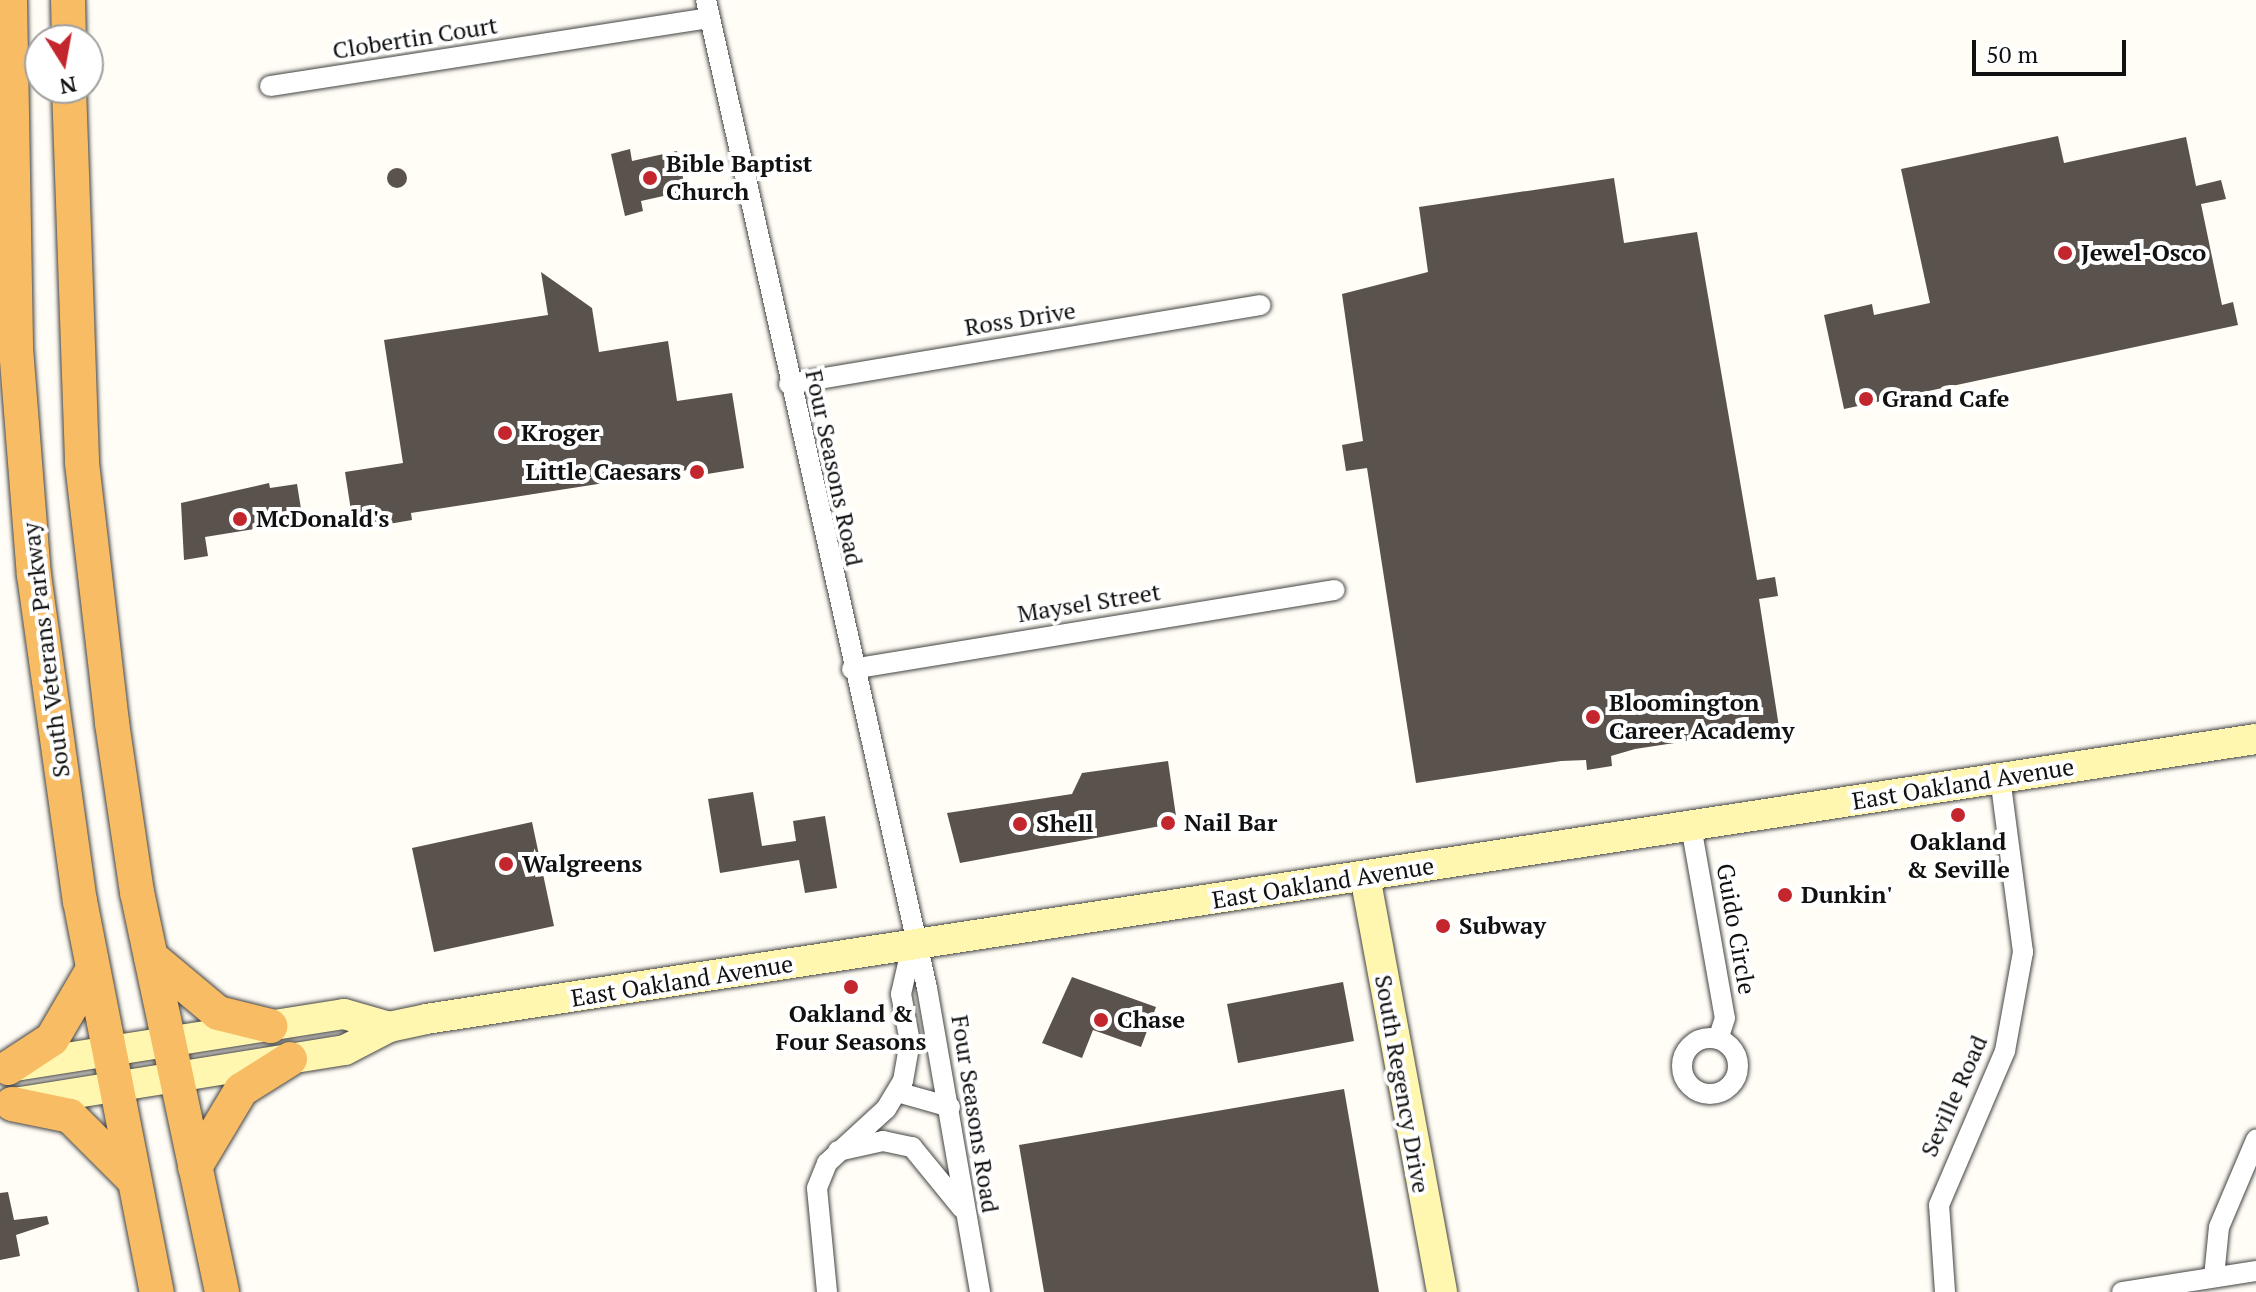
<!DOCTYPE html>
<style>
body{margin:0}
#map{position:relative;width:2256px;height:1292px;overflow:hidden;background:#fffdf5;font-family:"PT Serif",serif}
div>[style]{position:absolute}
.building>*{inset:0;background:#5a524d}
.round{border-radius:50%}
.roads{filter:drop-shadow(0 0 2px #444) drop-shadow(0 0 2px #444)}
.minor>*{height:20px;margin:-10px;padding:0 10px;transform-origin:10px;border-radius:10px;background:#fff}
.minor>.ring{margin:-10px;padding:0;box-sizing:content-box;background:none;border:20px solid #fff;border-radius:50%}
.secondary>*{height:30px;margin:-15px;padding:0 15px;transform-origin:15px;border-radius:15px;background:#fff6b0}
.trunk>*{height:34px;margin:-17px;padding:0 17px;transform-origin:17px;border-radius:17px;background:#f7bc64}
.dots>*{width:22px;height:22px;translate:-50% -50%;box-sizing:border-box;border:4px solid #fff;border-radius:50%}
span{translate:-50% -50%;white-space:nowrap;text-align:center;line-height:1.15;-webkit-text-stroke:8px #fff;paint-order:stroke}
.street-label{font-size:24px;color:#111}
.poi-label{font-size:24px;color:#111;font-weight:700}
.left{translate:0 -50%;text-align:left}
.right{translate:-100% -50%;text-align:right}
.north{position:absolute;left:24px;top:24px;width:80px;height:80px;box-sizing:border-box;background:#fff;border:2px solid #a0a0a0;border-radius:50%;rotate:169deg;font-size:22px;font-weight:700;line-height:32px;text-align:center;color:#111}
.north::after{content:'';display:block;margin:auto;width:28px;height:36px;background:#c4262e;clip-path:polygon(50% 0,100% 100%,50% 72%,0 100%)}
.scale{position:absolute;left:1972px;top:40px;width:154px;height:36px;box-sizing:border-box;border:4px solid #111;border-top:0;padding-left:10px;font-size:24px;line-height:28px;white-space:nowrap;color:#111;-webkit-text-stroke:6px #fff;paint-order:stroke}
</style>
<div id="map">
<div class="building">
<i style="clip-path:polygon(2058px 136px,2064px 163px,2186px 137px,2196px 186px,2221px 180px,2226px 199px,2201px 204px,2222px 305px,2233px 302px,2238px 325px,1844px 409px,1824px 315px,1872px 304px,1874px 315px,1930px 303px,1901px 169px)"></i>
<i style="clip-path:polygon(630px 149px,632px 161px,677px 151px,686px 191px,641px 201px,643px 211px,625px 216px,611px 154px)"></i>
<i class="round" style="left:387px;top:168px;width:20px;height:20px"></i>
<i style="clip-path:polygon(1614px 178px,1624px 243px,1697px 232px,1757px 580px,1775px 577px,1778px 596px,1759px 599px,1779px 727px,1635px 749px,1611px 756px,1612px 766px,1587px 770px,1586px 760px,1561px 761px,1416px 783px,1367px 468px,1346px 471px,1342px 445px,1363px 441px,1342px 294px,1428px 272px,1419px 207px)"></i>
<i style="clip-path:polygon(541px 272px,592px 308px,599px 352px,668px 341px,677px 401px,732px 393px,744px 468px,689px 477px,688px 470px,411px 513px,412px 520px,354px 530px,345px 472px,403px 463px,384px 340px,548px 315px)"></i>
<i style="clip-path:polygon(269px 483px,270px 488px,297px 484px,303px 521px,205px 537px,208px 556px,184px 560px,181px 503px)"></i>
<i style="clip-path:polygon(1168px 761px,1177px 823px,960px 863px,947px 813px,1072px 794px,1082px 773px)"></i>
<i style="clip-path:polygon(753px 792px,762px 846px,796px 841px,793px 821px,825px 816px,837px 888px,805px 893px,799px 860px,720px 873px,708px 799px)"></i>
<i style="clip-path:polygon(532px 822px,554px 926px,434px 952px,412px 848px)"></i>
<i style="clip-path:polygon(1072px 977px,1156px 1007px,1141px 1047px,1093px 1030px,1082px 1058px,1042px 1043px)"></i>
<i style="clip-path:polygon(1343px 982px,1354px 1041px,1238px 1063px,1227px 1004px)"></i>
<i style="clip-path:polygon(1344px 1089px,1379px 1292px,1044px 1292px,1019px 1145px)"></i>
<i style="clip-path:polygon(8px 1192px,14px 1220px,47px 1216px,49px 1224px,16px 1235px,20px 1256px,0 1260px,0 1193px)"></i>
</div>
<div class="roads">
<div class="minor">
<i style="left:706px;top:0;width:1012px;rotate:77.39deg"></i>
<i style="left:927px;top:988px;width:309px;rotate:80.1deg"></i>
<i style="left:270px;top:86px;width:445px;rotate:-8.8deg"></i>
<i style="left:789px;top:384px;width:478px;rotate:-9.5deg"></i>
<i style="left:852px;top:669px;width:489px;rotate:-9.3deg"></i>
<i style="left:1691px;top:826px;width:195px;rotate:80deg"></i>
<i style="left:1725px;top:1018px;width:22px;rotate:108deg"></i>
<i class="ring" style="left:1682px;top:1038px;width:36px;height:36px"></i>
<i style="left:897px;top:1092px;width:55px;rotate:15.8deg"></i>
<i style="left:838px;top:1151px;width:46px;rotate:-12.5deg"></i>
<i style="left:883px;top:1141px;width:30px;rotate:12deg"></i>
<i style="left:912px;top:1147px;width:79px;rotate:50.7deg"></i>
<i style="left:2214px;top:1277px;width:50px;rotate:-84.3deg"></i>
<i style="left:2219px;top:1227px;width:95px;rotate:-67deg"></i>
<i style="left:827px;top:1292px;width:104px;rotate:-95.5deg"></i>
<i style="left:817px;top:1188px;width:27px;rotate:-68deg"></i>
<i style="left:827px;top:1163px;width:80px;rotate:-42.5deg"></i>
<i style="left:886px;top:1109px;width:33px;rotate:-59deg"></i>
<i style="left:903px;top:1081px;width:40px;rotate:-80deg"></i>
<i style="left:910px;top:1042px;width:49px;rotate:-100.6deg"></i>
<i style="left:901px;top:994px;width:49px;rotate:-77.1deg"></i>
<i style="left:1945px;top:1292px;width:87px;rotate:-93.9deg"></i>
<i style="left:1939px;top:1205px;width:168px;rotate:-66.8deg"></i>
<i style="left:2005px;top:1051px;width:101px;rotate:-79.7deg"></i>
<i style="left:2023px;top:952px;width:176px;rotate:-97.5deg"></i>
<i style="left:2122px;top:1292px;width:136px;rotate:-8.9deg"></i>
</div>
<div class="secondary">
<i style="left:1365px;top:876px;width:423px;rotate:79.5deg"></i>
<i style="left:9px;top:1067px;width:339px;rotate:-9deg"></i>
<i style="left:344px;top:1014px;width:47px;rotate:16.1deg"></i>
<i style="left:14px;top:1103px;width:335px;rotate:-9.1deg"></i>
<i style="left:345px;top:1050px;width:50px;rotate:-27.6deg"></i>
<i style="left:389px;top:1027px;width:38px;rotate:-12deg"></i>
<i style="left:426px;top:1019px;width:1851px;rotate:-8.7deg"></i>
</div>
<div class="trunk">
<i style="left:10px;top:0;width:348px;rotate:89deg"></i>
<i style="left:16px;top:348px;width:228px;rotate:85.5deg"></i>
<i style="left:34px;top:575px;width:329px;rotate:82deg"></i>
<i style="left:80px;top:901px;width:399px;rotate:78.9deg"></i>
<i style="left:68px;top:0;width:40px;rotate:88.6deg"></i>
<i style="left:69px;top:88px;width:375px;rotate:88deg"></i>
<i style="left:82px;top:463px;width:262px;rotate:83.4deg"></i>
<i style="left:112px;top:723px;width:171px;rotate:81.6deg"></i>
<i style="left:137px;top:892px;width:409px;rotate:78deg"></i>
<i style="left:151px;top:957px;width:87px;rotate:39.9deg"></i>
<i style="left:218px;top:1013px;width:54px;rotate:14deg"></i>
<i style="left:8px;top:1068px;width:53px;rotate:-33.4deg"></i>
<i style="left:52px;top:1039px;width:81px;rotate:-59.6deg"></i>
<i style="left:12px;top:1104px;width:59px;rotate:11.7deg"></i>
<i style="left:70px;top:1116px;width:88px;rotate:45deg"></i>
<i style="left:195px;top:1167px;width:90px;rotate:-59.1deg"></i>
<i style="left:241px;top:1090px;width:58px;rotate:-32.3deg"></i>
</div>
</div>
<div class="dots">
<i style="left:650px;top:178px;background:#c4262e"></i>
<i style="left:2065px;top:253px;background:#c4262e"></i>
<i style="left:1866px;top:399px;background:#c4262e"></i>
<i style="left:505px;top:433px;background:#c4262e"></i>
<i style="left:697px;top:472px;background:#c4262e"></i>
<i style="left:240px;top:519px;background:#c4262e"></i>
<i style="left:1593px;top:717px;background:#c4262e"></i>
<i style="left:1958px;top:815px;background:#c4262e"></i>
<i style="left:1168px;top:823px;background:#c4262e"></i>
<i style="left:1020px;top:824px;background:#c4262e"></i>
<i style="left:506px;top:864px;background:#c4262e"></i>
<i style="left:1785px;top:895px;background:#c4262e"></i>
<i style="left:1443px;top:926px;background:#c4262e"></i>
<i style="left:851px;top:987px;background:#c4262e"></i>
<i style="left:1101px;top:1020px;background:#c4262e"></i>
</div>
<div class="street-label">
<span style="left:415px;top:38px;rotate:-9deg">Clobertin Court</span>
<span style="left:1020px;top:319px;rotate:-9deg">Ross Drive</span>
<span style="left:834px;top:468px;rotate:78deg">Four Seasons Road</span>
<span style="left:1089px;top:603px;rotate:-9deg">Maysel Street</span>
<span style="left:46px;top:650px;rotate:-97deg">South Veterans Parkway</span>
<span style="left:1963px;top:784px;rotate:-9deg">East Oakland Avenue</span>
<span style="left:1323px;top:883px;rotate:-9deg">East Oakland Avenue</span>
<span style="left:1736px;top:929px;rotate:80deg">Guido Circle</span>
<span style="left:682px;top:981px;rotate:-9deg">East Oakland Avenue</span>
<span style="left:1402px;top:1084px;rotate:80deg">South Regency Drive</span>
<span style="left:1954px;top:1096px;rotate:-66deg">Seville Road</span>
<span style="left:975px;top:1114px;rotate:81deg">Four Seasons Road</span>
</div>
<div class="poi-label">
<span class="left" style="left:666px;top:178px">Bible Baptist<br>Church</span>
<span class="left" style="left:2081px;top:253px">Jewel-Osco</span>
<span class="left" style="left:1882px;top:399px">Grand Cafe</span>
<span class="left" style="left:521px;top:433px">Kroger</span>
<span class="right" style="left:681px;top:472px">Little Caesars</span>
<span class="left" style="left:256px;top:519px">McDonald's</span>
<span class="left" style="left:1609px;top:717px">Bloomington<br>Career Academy</span>
<span class="left" style="left:1184px;top:823px">Nail Bar</span>
<span class="left" style="left:1036px;top:824px">Shell</span>
<span style="left:1958px;top:856px">Oakland<br>&amp; Seville</span>
<span class="left" style="left:522px;top:864px">Walgreens</span>
<span class="left" style="left:1801px;top:895px">Dunkin'</span>
<span class="left" style="left:1459px;top:926px">Subway</span>
<span style="left:851px;top:1028px">Oakland &amp;<br>Four Seasons</span>
<span class="left" style="left:1117px;top:1020px">Chase</span>
</div>
<div class="north">N</div>
<div class="scale">50 m</div>
</div>
